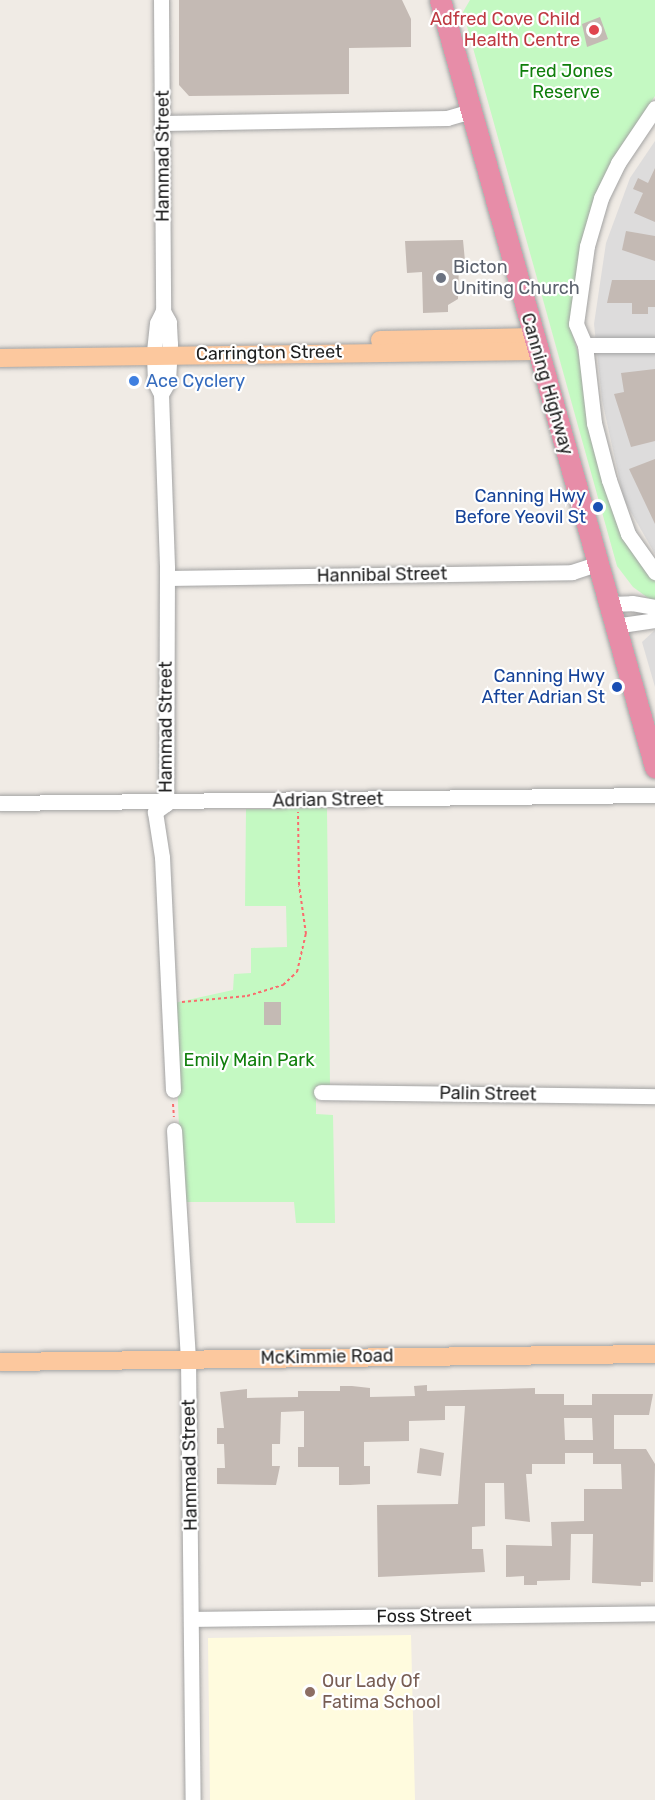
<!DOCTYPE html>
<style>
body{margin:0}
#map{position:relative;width:655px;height:1800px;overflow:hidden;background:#f0ebe5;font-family:Rubik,sans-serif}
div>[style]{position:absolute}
.residential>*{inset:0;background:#dddcdc}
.education>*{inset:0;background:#fffbde}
.park>*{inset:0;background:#c4f9c2}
.building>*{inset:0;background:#c4bab4}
.path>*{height:2px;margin-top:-1px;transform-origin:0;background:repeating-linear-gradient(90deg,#fa6c6d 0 3px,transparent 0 6px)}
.roads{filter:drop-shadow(0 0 2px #a3a3a3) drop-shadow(0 0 2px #a3a3a3)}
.minor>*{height:15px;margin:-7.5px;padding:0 7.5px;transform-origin:7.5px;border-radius:7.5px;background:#fff}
.major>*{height:18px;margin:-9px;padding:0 9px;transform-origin:9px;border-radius:9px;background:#fcc89e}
.highway>*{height:21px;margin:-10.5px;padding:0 10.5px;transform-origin:10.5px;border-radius:10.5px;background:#e78da8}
.dots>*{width:16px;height:16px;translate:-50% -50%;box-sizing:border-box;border:3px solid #fff;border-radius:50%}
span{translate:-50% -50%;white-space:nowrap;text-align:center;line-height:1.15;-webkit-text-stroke:4.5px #fff;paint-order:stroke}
.health-label{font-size:18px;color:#be3a42}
.right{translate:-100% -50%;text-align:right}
.park-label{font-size:18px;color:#0f7e0b}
.street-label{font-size:18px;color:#1f1f1f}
.worship-label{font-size:18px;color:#5b616d}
.left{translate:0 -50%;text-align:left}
.shop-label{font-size:18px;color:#366cbe}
.transit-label{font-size:18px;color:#164399}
.education-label{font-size:18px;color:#785e54}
</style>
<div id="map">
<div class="residential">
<i style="clip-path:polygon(655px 141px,655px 554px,624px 500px,602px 400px,594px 324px,606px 243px,630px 178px)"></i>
<i style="clip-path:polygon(655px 630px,655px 687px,642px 642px)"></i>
</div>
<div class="education">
<i style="clip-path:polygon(411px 1635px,415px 1800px,210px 1800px,208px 1638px)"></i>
</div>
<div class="park">
<i style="clip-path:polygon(470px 0,655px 0,655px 96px,613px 158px,570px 326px,639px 560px,655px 580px,655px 603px,633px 587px,617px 566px,463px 12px)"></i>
<i style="clip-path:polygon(327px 808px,330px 1086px,316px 1086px,316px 1114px,333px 1115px,335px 1223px,296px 1223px,294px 1202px,182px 1202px,174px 1003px,233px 990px,234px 974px,251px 973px,251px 948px,287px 947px,286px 906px,245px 906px,246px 809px)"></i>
</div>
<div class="building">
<i style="clip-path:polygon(179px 0,402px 0,411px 19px,411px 47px,349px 48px,349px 94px,189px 96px,179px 85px)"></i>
<i style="clip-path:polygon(600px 17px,608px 39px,587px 47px,582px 24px)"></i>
<i style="clip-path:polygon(655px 168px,655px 222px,634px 213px,643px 193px,633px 189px,638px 178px,648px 183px)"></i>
<i style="clip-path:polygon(626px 231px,655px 236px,655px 261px,622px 250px)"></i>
<i style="clip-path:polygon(463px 240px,465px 261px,459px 263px,458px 299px,448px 305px,448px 312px,423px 313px,422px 272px,407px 273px,405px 241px)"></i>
<i style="clip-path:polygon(612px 280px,655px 280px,655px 307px,648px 307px,648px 314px,632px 314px,632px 303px,607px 303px)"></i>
<i style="clip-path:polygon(655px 369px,655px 441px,631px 447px,614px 394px,624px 392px,621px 373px)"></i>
<i style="clip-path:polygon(655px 459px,655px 524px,629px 469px)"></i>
<i style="clip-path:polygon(264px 1002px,281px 1002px,281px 1025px,264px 1025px)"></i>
<i style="clip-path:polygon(evenodd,427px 1385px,427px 1391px,535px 1388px,535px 1394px,564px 1394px,564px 1405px,592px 1405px,592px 1394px,653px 1394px,649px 1415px,614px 1415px,614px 1449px,646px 1449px,655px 1464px,653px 1582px,641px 1582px,641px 1586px,592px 1583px,593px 1534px,571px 1534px,570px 1580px,537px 1581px,537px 1585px,524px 1585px,524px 1576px,506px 1577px,506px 1545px,552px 1546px,551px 1522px,584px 1521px,584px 1489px,622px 1489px,621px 1464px,593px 1464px,593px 1453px,565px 1453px,565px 1464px,532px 1464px,532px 1474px,526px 1474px,530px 1522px,505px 1519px,504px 1483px,485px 1483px,485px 1526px,472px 1527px,472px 1549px,483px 1549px,485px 1572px,378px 1577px,377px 1505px,458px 1504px,465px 1406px,445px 1406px,445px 1420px,409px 1421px,409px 1441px,364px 1442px,364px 1466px,370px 1466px,370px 1484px,350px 1485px,339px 1485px,339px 1467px,298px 1467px,298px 1447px,304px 1447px,304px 1411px,281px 1412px,280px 1444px,272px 1444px,272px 1466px,280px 1466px,276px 1485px,217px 1484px,217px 1468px,225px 1468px,224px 1444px,217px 1444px,217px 1428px,224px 1428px,220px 1392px,247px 1389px,247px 1398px,298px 1397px,298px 1391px,340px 1391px,340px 1386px,352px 1386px,370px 1388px,370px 1397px,415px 1396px,414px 1386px,427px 1385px,564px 1418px,592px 1418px,593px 1440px,565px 1440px,564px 1418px)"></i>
<i style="clip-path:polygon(420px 1448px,444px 1453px,441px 1476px,417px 1473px)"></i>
</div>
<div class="path">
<i style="left:182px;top:1002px;width:65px;rotate:-5.3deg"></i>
<i style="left:247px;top:996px;width:38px;rotate:-17deg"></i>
<i style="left:283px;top:985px;width:19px;rotate:-43deg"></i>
<i style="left:297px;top:972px;width:39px;rotate:-77deg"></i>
<i style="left:306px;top:934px;width:49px;rotate:-98.1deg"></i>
<i style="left:299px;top:885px;width:73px;rotate:-90.8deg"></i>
<i style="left:173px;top:1104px;width:13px;rotate:86deg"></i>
</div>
<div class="roads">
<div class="minor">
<i style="left:161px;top:0;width:311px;rotate:89.6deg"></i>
<i style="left:163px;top:311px;width:13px;rotate:117deg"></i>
<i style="left:157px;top:323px;width:31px;rotate:96deg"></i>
<i style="left:154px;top:354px;width:28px;rotate:88deg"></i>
<i style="left:155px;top:382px;width:13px;rotate:63deg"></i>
<i style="left:161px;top:394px;width:174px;rotate:88deg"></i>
<i style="left:167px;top:568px;width:236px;rotate:90.2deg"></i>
<i style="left:166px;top:804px;width:14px;rotate:144deg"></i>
<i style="left:155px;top:812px;width:46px;rotate:81.2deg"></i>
<i style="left:162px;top:857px;width:233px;rotate:87.3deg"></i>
<i style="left:163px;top:123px;width:284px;rotate:-1deg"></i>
<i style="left:447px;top:118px;width:26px;rotate:-16deg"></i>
<i style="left:585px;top:345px;width:23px;rotate:-113deg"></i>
<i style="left:576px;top:324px;width:79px;rotate:-82deg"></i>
<i style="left:587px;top:246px;width:50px;rotate:-73.7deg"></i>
<i style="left:601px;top:198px;width:39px;rotate:-64deg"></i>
<i style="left:618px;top:163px;width:66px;rotate:-56.1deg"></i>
<i style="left:585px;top:345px;width:79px;rotate:83.4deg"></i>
<i style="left:594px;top:423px;width:59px;rotate:75.3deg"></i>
<i style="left:609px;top:480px;width:57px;rotate:70.6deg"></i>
<i style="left:628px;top:534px;width:47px;rotate:54.6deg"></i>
<i style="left:585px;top:345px;width:70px"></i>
<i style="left:161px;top:394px;width:14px;rotate:-60deg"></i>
<i style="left:168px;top:382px;width:38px;rotate:-87deg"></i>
<i style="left:170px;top:344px;width:22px;rotate:-93deg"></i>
<i style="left:169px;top:322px;width:13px;rotate:-119deg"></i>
<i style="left:167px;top:578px;width:405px;rotate:-0.8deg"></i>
<i style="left:572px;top:572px;width:26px;rotate:-18deg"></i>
<i style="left:608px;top:604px;width:24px;rotate:-2deg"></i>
<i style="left:632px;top:603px;width:23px;rotate:10deg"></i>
<i style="left:614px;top:626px;width:41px;rotate:-8.3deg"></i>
<i style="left:0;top:803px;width:655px;rotate:-0.7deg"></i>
<i style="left:321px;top:1092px;width:334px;rotate:0.7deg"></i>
<i style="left:174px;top:1130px;width:228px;rotate:86.5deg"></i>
<i style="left:188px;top:1358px;width:442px;rotate:89.4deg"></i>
<i style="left:193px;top:1619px;width:462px;rotate:-0.7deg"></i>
</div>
<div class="major">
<i style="left:380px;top:340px;width:154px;rotate:-1.1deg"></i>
<i style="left:0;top:358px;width:537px;rotate:-0.75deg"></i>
<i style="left:0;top:1362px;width:655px;rotate:-0.7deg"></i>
</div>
<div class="highway">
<i style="left:440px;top:0;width:797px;rotate:74.34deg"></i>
</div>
</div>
<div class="dots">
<i style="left:594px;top:30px;background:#e0444e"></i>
<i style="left:441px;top:278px;background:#6b7280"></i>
<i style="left:134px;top:381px;background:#3f7fe0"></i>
<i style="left:598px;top:507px;background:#1a4fb4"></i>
<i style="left:617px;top:687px;background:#1a4fb4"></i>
<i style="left:310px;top:1692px;background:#8d6e63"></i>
</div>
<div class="health-label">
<span class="right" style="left:580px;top:30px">Adfred Cove Child<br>Health Centre</span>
</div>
<div class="park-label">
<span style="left:566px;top:82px">Fred Jones<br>Reserve</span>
<span style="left:249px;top:1060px">Emily Main Park</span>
</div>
<div class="street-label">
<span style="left:163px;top:156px;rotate:-90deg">Hammad Street</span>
<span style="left:269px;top:353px;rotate:-1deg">Carrington Street</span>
<span style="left:547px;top:384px;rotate:74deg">Canning Highway</span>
<span style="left:382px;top:575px;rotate:-1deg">Hannibal Street</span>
<span style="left:166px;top:727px;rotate:-90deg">Hammad Street</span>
<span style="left:328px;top:800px;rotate:-1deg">Adrian Street</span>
<span style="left:488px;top:1094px;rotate:1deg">Palin Street</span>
<span style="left:327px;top:1357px;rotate:-1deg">McKimmie Road</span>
<span style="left:190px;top:1465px;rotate:-91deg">Hammad Street</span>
<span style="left:424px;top:1616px;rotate:-1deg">Foss Street</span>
</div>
<div class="worship-label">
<span class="left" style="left:453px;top:278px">Bicton<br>Uniting Church</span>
</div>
<div class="shop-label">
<span class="left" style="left:146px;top:381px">Ace Cyclery</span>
</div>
<div class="transit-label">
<span class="right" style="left:586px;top:507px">Canning Hwy<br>Before Yeovil St</span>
<span class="right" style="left:605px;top:687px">Canning Hwy<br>After Adrian St</span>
</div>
<div class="education-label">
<span class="left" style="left:322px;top:1692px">Our Lady Of<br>Fatima School</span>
</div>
</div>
